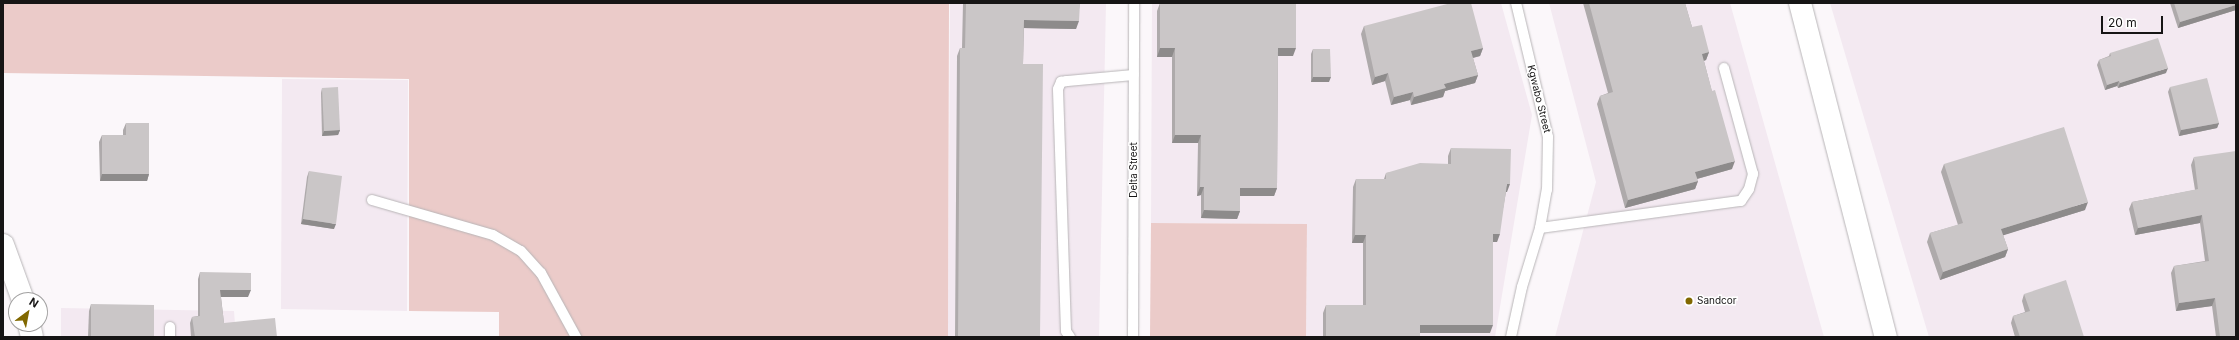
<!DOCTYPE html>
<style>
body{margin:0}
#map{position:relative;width:2239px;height:340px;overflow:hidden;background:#fbf7fa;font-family:Inter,sans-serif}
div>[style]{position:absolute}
.built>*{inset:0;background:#f3e9f1}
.green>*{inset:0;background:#ebcbc9}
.roads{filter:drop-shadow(0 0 1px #b8b5b7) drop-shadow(0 0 1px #b8b5b7)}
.lane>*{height:10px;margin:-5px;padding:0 5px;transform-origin:5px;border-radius:5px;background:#fff}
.secondary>*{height:22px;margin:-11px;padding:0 11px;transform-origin:11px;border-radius:11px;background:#fff}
.wall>*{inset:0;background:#aeaaab}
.shaded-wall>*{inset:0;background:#8d8b8b}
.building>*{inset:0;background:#cac6c7}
.dots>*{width:11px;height:11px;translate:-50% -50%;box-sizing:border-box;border:2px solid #fff;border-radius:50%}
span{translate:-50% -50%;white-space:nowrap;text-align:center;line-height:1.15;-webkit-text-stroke:3px #fff;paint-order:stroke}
.street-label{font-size:10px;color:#161515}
.poi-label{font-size:10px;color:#161515}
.left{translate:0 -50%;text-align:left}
.frame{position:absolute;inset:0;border:4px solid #161515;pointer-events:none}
.north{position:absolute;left:8px;top:292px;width:40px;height:40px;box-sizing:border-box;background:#fff;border:1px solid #a2a1a1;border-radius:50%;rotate:32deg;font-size:11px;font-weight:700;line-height:16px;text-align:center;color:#161515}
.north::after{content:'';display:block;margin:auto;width:14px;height:18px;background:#816800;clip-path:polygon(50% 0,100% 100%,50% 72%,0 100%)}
.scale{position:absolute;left:2101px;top:16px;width:62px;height:18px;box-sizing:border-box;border:2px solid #161515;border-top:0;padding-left:5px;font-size:12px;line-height:14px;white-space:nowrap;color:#161515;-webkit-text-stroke:3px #fff;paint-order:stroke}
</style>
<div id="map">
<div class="built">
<i style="clip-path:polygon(950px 3px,1106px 3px,1099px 337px,948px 337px)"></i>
<i style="clip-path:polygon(1152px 3px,1501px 3px,1532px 115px,1495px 337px,1306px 337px,1307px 224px,1151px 223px)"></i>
<i style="clip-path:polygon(1549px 3px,1730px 3px,1824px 337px,1555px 337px,1596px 182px)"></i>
<i style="clip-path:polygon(1830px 3px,2236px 3px,2236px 337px,1929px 337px)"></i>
<i style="clip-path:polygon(282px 79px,408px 80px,407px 311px,281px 309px)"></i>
<i style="clip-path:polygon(61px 308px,234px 311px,236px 337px,61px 337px)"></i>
</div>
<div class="green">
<i style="clip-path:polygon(3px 3px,949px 3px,948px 337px,499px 337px,499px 312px,409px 311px,409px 79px,3px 73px)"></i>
<i style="clip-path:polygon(1151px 223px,1307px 224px,1306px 337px,1150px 337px)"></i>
</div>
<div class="roads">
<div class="lane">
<i style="left:372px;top:200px;width:126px;rotate:16.1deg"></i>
<i style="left:493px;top:235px;width:32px;rotate:30deg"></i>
<i style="left:521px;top:251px;width:30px;rotate:48deg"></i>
<i style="left:541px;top:273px;width:73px;rotate:61.3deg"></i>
<i style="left:1540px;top:228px;width:203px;rotate:-7.7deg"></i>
<i style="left:1741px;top:201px;width:14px;rotate:-56deg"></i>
<i style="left:1749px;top:189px;width:16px;rotate:-75deg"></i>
<i style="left:1753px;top:174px;width:110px;rotate:-105.3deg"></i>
<i style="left:170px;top:327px;width:10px;rotate:90deg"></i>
<i style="left:1070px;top:337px;width:7px;rotate:-124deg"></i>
<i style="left:1066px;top:331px;width:242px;rotate:-91.9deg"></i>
<i style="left:1058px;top:89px;width:8px;rotate:-67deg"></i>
<i style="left:1061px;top:82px;width:6px;rotate:-9deg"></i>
<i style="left:1067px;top:81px;width:67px;rotate:-5.1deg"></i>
<i style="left:1133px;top:337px;width:334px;rotate:-89.8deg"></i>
<i style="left:1511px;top:337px;width:51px;rotate:-77.6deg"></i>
<i style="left:1522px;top:287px;width:62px;rotate:-73deg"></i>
<i style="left:1540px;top:228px;width:39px;rotate:-80deg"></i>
<i style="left:1547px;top:190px;width:53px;rotate:-88.9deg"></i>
<i style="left:1548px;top:137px;width:138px;rotate:-103.4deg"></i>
</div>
<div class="secondary">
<i style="left:1800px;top:3px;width:345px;rotate:75.6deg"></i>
<i style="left:3px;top:245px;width:59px;rotate:70deg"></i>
<i style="left:29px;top:324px;width:13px;rotate:77deg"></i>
</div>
</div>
<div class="wall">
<i style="clip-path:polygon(963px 3px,1080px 3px,1076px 29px,1024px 28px,1023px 64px,1040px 337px,955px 337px,957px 56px,960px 48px,962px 48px)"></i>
<i style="clip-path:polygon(1160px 3px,1293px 56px,1278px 56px,1277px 188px,1274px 196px,1240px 196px,1240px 211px,1237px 219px,1201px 218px,1201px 195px,1197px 196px,1198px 143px,1172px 143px,1172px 57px,1157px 57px,1157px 11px)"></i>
<i style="clip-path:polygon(1583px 3px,1685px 3px,1692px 27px,1709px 52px,1706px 60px,1704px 61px,1732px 169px,1697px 179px,1698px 181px,1695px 189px,1625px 208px,1597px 104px,1600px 96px,1608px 93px)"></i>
<i style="clip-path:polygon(2170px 3px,2236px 3px,2236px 10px,2178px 28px)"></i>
<i style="clip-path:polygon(1364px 26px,1483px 48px,1480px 56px,1473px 58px,1478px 75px,1475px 83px,1445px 91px,1443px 97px,1411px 105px,1410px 100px,1391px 105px,1385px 81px,1372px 85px,1361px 34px)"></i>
<i style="clip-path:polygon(1313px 49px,1329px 82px,1311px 82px,1311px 54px)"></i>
<i style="clip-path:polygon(2110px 53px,2166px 73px,2118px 88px,2117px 86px,2105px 90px,2097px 65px,2099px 60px,2109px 56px)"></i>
<i style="clip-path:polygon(2170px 87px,2219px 123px,2217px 128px,2179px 136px,2168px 92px)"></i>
<i style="clip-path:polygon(322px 88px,340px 130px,338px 135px,322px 136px,321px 93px)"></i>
<i style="clip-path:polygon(126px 123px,149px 174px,147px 181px,100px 181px,99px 142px,102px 135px,123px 135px,123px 130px)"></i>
<i style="clip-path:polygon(1451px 148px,1507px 192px,1506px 192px,1497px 242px,1493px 242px,1490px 333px,1420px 333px,1420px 337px,1323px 337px,1323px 313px,1326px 305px,1363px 305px,1363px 243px,1352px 243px,1353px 187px,1356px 179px,1384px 179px,1386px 173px,1448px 164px,1448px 156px)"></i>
<i style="clip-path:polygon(2194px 157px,2236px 337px,2216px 337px,2212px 306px,2176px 311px,2171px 273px,2174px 266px,2205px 261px,2200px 223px,2135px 235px,2129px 209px,2132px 202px,2195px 190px,2191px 165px)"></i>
<i style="clip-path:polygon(1944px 164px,2085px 210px,2003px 235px,2008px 249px,2005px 257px,1940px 280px,1927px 242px,1930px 233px,1958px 225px,1941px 172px)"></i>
<i style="clip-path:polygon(309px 171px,334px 229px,301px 224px,307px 177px)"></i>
<i style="clip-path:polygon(200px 272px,248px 297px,221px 297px,224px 323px,277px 337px,191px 337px,190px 323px,192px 317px,198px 316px,198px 279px)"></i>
<i style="clip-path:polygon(2024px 294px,2084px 337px,2015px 337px,2011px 323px,2013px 316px,2025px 312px,2022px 301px)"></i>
<i style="clip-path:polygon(91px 304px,154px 337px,88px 337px,89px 311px)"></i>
</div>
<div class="shaded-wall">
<i style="clip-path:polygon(2236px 5px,2236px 10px,2178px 28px,2180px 22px)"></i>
<i style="clip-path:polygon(1024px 20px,1079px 21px,1076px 29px,1021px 28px)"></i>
<i style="clip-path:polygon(1160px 48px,1175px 48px,1172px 57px,1157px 57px)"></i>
<i style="clip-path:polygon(1278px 48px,1296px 48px,1293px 56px,1275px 56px)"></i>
<i style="clip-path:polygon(1483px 48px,1480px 56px,1468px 59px,1471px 51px)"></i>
<i style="clip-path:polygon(1709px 52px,1706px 60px,1699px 62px,1702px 54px)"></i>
<i style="clip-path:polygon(2168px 68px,2166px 73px,2118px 88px,2120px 83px)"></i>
<i style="clip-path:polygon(1388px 73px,1385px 81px,1372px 85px,1375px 77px)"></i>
<i style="clip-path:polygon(1478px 75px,1475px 83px,1445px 91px,1443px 97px,1411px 105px,1414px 97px,1444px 84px)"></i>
<i style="clip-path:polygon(1313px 77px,1331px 77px,1329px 82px,1311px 82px)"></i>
<i style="clip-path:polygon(2119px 81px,2117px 86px,2105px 90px,2107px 85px)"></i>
<i style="clip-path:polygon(1413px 92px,1410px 100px,1391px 105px,1394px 97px)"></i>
<i style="clip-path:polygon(2219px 123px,2217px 128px,2179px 136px,2181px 130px)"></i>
<i style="clip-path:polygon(340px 130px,338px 135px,322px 136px,324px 131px)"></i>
<i style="clip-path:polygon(1175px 135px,1201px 135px,1198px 143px,1172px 143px)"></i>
<i style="clip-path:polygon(1735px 161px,1732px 169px,1693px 180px,1695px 172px)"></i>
<i style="clip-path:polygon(102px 174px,149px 174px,147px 181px,100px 181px)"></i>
<i style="clip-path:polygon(1698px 181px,1695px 189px,1625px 208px,1628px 200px)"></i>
<i style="clip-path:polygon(1507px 184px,1510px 184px,1507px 192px,1504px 192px)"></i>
<i style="clip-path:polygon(1200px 187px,1204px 187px,1201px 195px,1197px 196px)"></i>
<i style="clip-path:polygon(1240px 188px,1277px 188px,1274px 196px,1237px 196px)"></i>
<i style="clip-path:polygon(2088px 202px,2085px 210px,1998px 237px,2001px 229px)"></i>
<i style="clip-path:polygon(1204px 210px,1240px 211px,1237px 219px,1201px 218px)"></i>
<i style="clip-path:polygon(2202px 215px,2200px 223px,2135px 235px,2138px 228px)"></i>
<i style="clip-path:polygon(303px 219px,336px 224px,334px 229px,301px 224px)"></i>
<i style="clip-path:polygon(1493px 234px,1500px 234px,1497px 242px,1490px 242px)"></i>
<i style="clip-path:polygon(1355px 235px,1366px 235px,1363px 243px,1352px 243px)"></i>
<i style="clip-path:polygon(2008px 249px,2005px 257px,1940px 280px,1943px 272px)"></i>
<i style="clip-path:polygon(220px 290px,251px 290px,248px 297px,218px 297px)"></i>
<i style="clip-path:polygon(2215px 298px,2212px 306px,2176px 311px,2179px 303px)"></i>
<i style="clip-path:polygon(1420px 325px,1493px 325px,1490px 333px,1417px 333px)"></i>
</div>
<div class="building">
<i style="clip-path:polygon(966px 3px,1080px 3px,1079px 21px,1024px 20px,1023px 64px,1043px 64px,1040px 337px,958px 337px,960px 48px,965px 48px)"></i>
<i style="clip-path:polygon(1160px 3px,1296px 3px,1296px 48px,1278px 48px,1277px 188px,1240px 188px,1240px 211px,1204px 210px,1204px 187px,1200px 187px,1201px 135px,1175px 135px,1175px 48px,1160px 48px)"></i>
<i style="clip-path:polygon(1451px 3px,1471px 3px,1483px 48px,1471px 51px,1478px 75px,1444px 84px,1446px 88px,1414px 97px,1413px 92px,1394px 97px,1388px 73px,1375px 77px,1364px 26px)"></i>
<i style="clip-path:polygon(1589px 3px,1685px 3px,1692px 27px,1702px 25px,1709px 52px,1702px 54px,1712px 91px,1715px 90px,1735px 161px,1695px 172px,1698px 181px,1628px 200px,1600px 96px,1613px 92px)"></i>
<i style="clip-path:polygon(2174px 3px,2236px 3px,2236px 5px,2180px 22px)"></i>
<i style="clip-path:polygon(2158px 38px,2168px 68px,2120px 83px,2119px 81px,2107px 85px,2099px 60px,2111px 56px,2110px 53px)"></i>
<i style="clip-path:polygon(1313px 49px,1330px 49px,1331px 77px,1313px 77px)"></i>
<i style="clip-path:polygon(2207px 78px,2219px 123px,2181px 130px,2170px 87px)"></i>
<i style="clip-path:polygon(338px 87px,340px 130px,324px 131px,322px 88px)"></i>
<i style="clip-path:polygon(126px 123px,149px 123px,149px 174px,102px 174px,102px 135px,126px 135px)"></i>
<i style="clip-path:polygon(2064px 127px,2088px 202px,2001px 229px,2008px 249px,1943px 272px,1930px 233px,1963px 223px,1944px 164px)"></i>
<i style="clip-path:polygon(1451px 148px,1511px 149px,1510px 184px,1507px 184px,1500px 234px,1493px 234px,1493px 325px,1420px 325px,1420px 337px,1326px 337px,1326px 305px,1366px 305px,1366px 235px,1355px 235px,1356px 179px,1386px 179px,1386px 173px,1420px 163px,1451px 164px)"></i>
<i style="clip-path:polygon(2236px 151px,2236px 337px,2220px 337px,2215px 298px,2179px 303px,2174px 266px,2209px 261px,2202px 215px,2138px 228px,2132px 202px,2198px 189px,2194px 157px)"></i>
<i style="clip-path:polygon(309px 171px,342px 176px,336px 224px,303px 219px)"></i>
<i style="clip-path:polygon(200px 272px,251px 273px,251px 290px,220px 290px,224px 323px,275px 318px,277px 337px,195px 337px,192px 317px,200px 316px)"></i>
<i style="clip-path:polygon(2066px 280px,2084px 337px,2020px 337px,2013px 316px,2030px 311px,2024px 294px)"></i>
<i style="clip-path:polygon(91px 304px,154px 305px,154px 337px,91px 337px)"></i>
</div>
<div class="dots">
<i style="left:1689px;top:301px;background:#816800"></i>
</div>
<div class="street-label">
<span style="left:1539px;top:99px;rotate:76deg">Kgwabo Street</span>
<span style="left:1134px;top:170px;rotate:-90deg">Delta Street</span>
</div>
<div class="poi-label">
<span class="left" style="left:1697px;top:301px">Sandcor</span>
</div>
<div class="frame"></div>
<div class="north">N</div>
<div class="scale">20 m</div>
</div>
